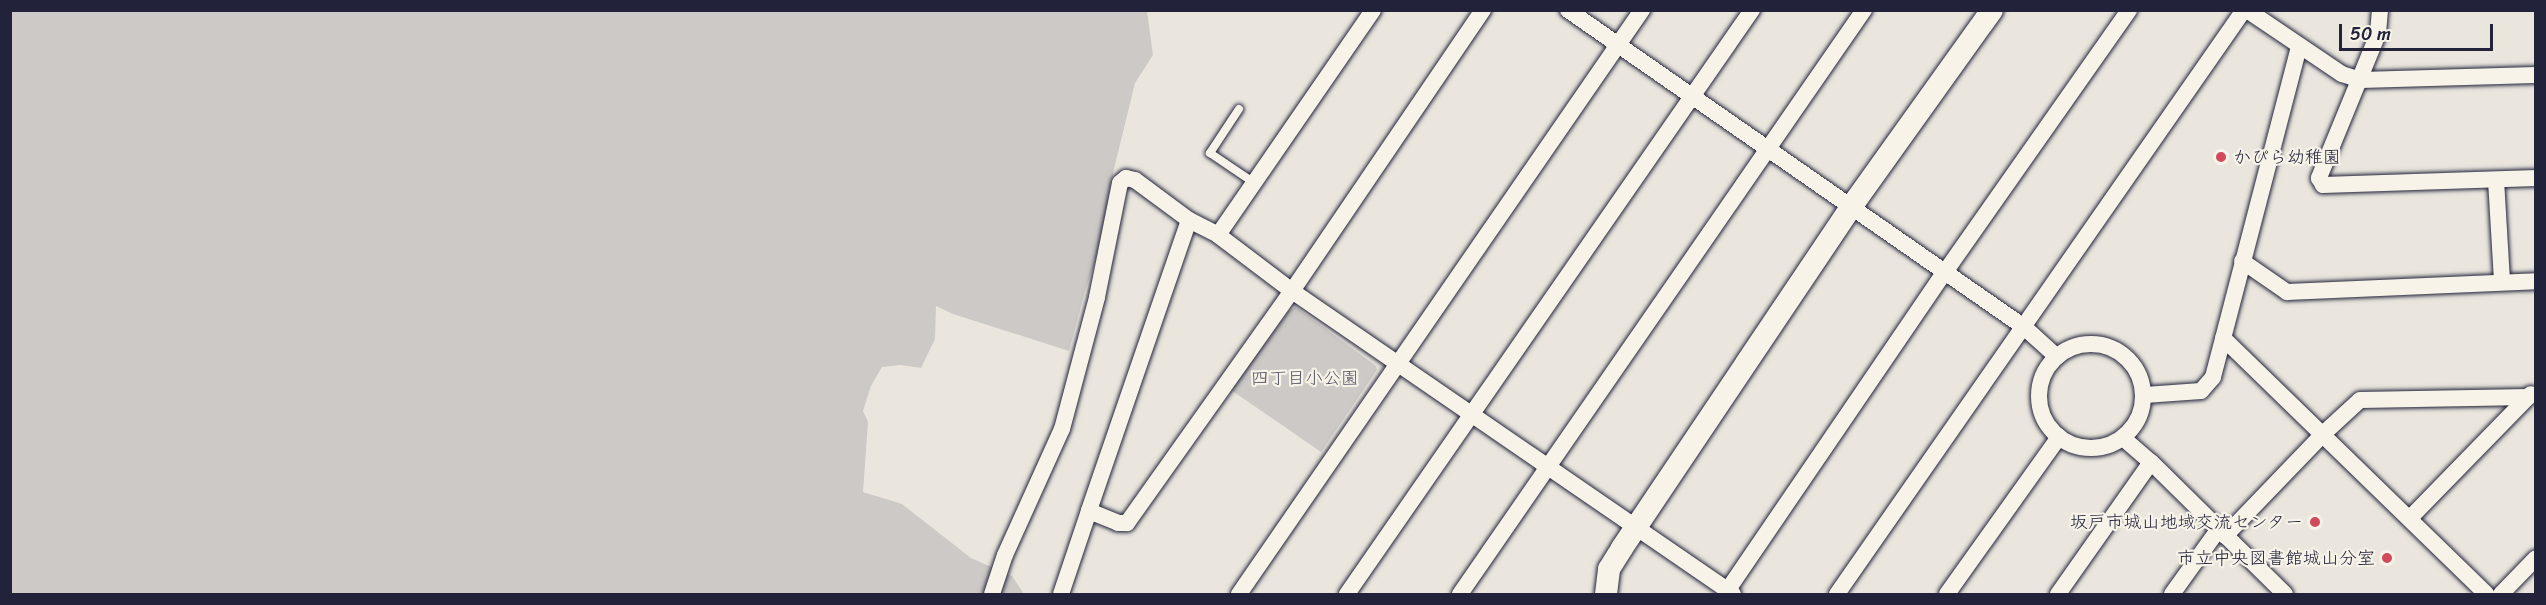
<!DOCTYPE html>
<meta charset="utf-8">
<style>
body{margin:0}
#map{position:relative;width:2546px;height:605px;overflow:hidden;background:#eae6de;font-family:Sriracha,"Klee One",sans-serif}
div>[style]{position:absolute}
.green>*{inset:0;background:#cdc9c6}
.roads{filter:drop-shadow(0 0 2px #22223b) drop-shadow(0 0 2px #22223b)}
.lane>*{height:8px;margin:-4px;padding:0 4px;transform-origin:4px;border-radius:4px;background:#f7f3e8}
.street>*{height:16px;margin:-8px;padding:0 8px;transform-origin:8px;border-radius:8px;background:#f7f3e8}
.street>.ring{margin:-8px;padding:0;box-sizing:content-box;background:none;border:16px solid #f7f3e8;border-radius:50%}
.secondary>*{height:22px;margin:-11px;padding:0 11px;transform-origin:11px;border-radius:11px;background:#f7f3e8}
.dots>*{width:16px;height:16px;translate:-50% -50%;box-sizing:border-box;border:3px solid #f7f3e8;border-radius:50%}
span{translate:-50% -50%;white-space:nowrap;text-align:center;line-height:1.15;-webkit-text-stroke:4.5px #f7f3e8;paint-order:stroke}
.poi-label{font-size:18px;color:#22223b}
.left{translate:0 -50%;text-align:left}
.right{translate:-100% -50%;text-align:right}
.park-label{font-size:18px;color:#555465}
.frame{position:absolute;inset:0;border:12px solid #22223b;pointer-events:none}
.scale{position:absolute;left:2339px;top:24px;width:154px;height:27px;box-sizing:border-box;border:3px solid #22223b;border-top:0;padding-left:8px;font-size:18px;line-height:21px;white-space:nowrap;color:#22223b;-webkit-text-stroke:4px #f7f3e8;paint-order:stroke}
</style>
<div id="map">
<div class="green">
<i style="clip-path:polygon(10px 11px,1147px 11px,1153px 55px,1135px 83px,1113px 173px,1103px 237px,1085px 291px,1069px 351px,953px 314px,936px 306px,935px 339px,921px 368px,901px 365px,882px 367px,871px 386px,863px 411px,868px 422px,863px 492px,902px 504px,971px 558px,1012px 576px,1024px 594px,11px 594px)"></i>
<i style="clip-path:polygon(1296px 307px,1376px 366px,1377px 370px,1321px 452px,1231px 390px,1289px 311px)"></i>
</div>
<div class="roads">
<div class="lane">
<i style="left:1239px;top:109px;width:53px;rotate:123.4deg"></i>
<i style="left:1210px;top:153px;width:52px;rotate:34deg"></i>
</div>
<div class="street">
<i style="left:1568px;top:10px;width:555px;rotate:34.81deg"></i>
<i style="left:2024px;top:327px;width:43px;rotate:42.2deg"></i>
<i style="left:2247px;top:10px;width:115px;rotate:34deg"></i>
<i style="left:2342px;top:74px;width:19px;rotate:18deg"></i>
<i style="left:2360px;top:80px;width:176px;rotate:-1.6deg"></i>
<i style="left:2380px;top:10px;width:24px;rotate:95deg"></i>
<i style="left:2378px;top:34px;width:156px;rotate:112.3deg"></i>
<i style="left:2319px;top:178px;width:8px;rotate:60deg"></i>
<i style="left:2323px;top:185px;width:213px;rotate:-1.9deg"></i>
<i style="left:2496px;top:180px;width:101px;rotate:86.6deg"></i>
<i style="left:1189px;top:220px;width:33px;rotate:27deg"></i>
<i style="left:1218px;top:235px;width:93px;rotate:37.1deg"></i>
<i style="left:1292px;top:291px;width:535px;rotate:34.49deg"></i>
<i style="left:1218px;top:235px;width:273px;rotate:-55.4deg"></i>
<i style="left:2242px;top:261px;width:55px;rotate:34.6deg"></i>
<i style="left:2287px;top:292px;width:249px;rotate:-2.5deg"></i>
<i style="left:2223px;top:338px;width:367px;rotate:44.2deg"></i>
<i class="ring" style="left:2039px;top:344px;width:88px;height:88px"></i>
<i style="left:2145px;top:395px;width:56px;rotate:-4.1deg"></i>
<i style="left:2201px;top:391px;width:18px;rotate:-49deg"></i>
<i style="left:2213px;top:377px;width:342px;rotate:-75.4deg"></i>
<i style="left:2123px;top:438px;width:37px;rotate:41deg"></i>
<i style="left:2151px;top:462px;width:188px;rotate:44.6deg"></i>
<i style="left:2410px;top:518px;width:173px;rotate:-45.7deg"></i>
<i style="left:2225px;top:536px;width:141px;rotate:-46.1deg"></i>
<i style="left:2323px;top:434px;width:50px;rotate:-42.6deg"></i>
<i style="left:2360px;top:400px;width:168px;rotate:-1deg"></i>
<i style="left:1727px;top:591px;width:386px;rotate:-55.7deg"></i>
<i style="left:1945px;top:272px;width:320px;rotate:-54.9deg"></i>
<i style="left:992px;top:594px;width:41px;rotate:-71.6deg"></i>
<i style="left:1005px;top:555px;width:138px;rotate:-65.7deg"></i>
<i style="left:1062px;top:429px;width:137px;rotate:-75.1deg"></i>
<i style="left:1097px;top:297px;width:116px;rotate:-78.6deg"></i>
<i style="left:1120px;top:183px;width:8px;rotate:-40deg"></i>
<i style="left:1126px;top:178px;width:9px;rotate:13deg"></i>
<i style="left:1135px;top:180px;width:67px;rotate:36.5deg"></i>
<i style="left:1189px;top:220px;width:308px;rotate:109deg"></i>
<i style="left:1061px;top:594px;width:88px;rotate:-71.4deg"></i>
<i style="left:1089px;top:511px;width:31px;rotate:22deg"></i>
<i style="left:1118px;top:523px;width:9px"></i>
<i style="left:1127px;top:523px;width:285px;rotate:-54.6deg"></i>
<i style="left:1292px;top:291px;width:340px;rotate:-55.8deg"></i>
<i style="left:1239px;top:594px;width:710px;rotate:-55.39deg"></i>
<i style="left:1347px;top:594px;width:711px;rotate:-55.26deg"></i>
<i style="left:1460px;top:594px;width:710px;rotate:-55.33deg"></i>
<i style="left:1837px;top:594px;width:712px;rotate:-55.13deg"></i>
<i style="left:1947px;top:594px;width:193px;rotate:-54.5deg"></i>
<i style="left:2058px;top:594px;width:161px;rotate:-54.8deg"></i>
<i style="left:2172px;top:594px;width:79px;rotate:-54.3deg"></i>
<i style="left:2501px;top:594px;width:50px;rotate:-45.8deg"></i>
</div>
<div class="secondary">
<i style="left:1606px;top:594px;width:25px;rotate:-83deg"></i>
<i style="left:1609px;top:569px;width:25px;rotate:-58deg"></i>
<i style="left:1622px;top:548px;width:411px;rotate:-56.1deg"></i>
<i style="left:1851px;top:207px;width:242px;rotate:-54.4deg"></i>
</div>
</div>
<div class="dots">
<i style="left:2221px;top:157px;background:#d1495b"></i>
<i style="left:2315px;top:522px;background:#d1495b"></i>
<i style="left:2387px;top:558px;background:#d1495b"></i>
</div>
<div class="poi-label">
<span class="left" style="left:2233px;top:157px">かぴら幼稚園</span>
<span class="right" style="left:2303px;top:522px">坂戸市城山地域交流センター</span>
<span class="right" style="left:2375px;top:558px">市立中央図書館城山分室</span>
</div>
<div class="park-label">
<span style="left:1305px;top:378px">四丁目小公園</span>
</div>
<div class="frame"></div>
<div class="scale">50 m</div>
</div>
